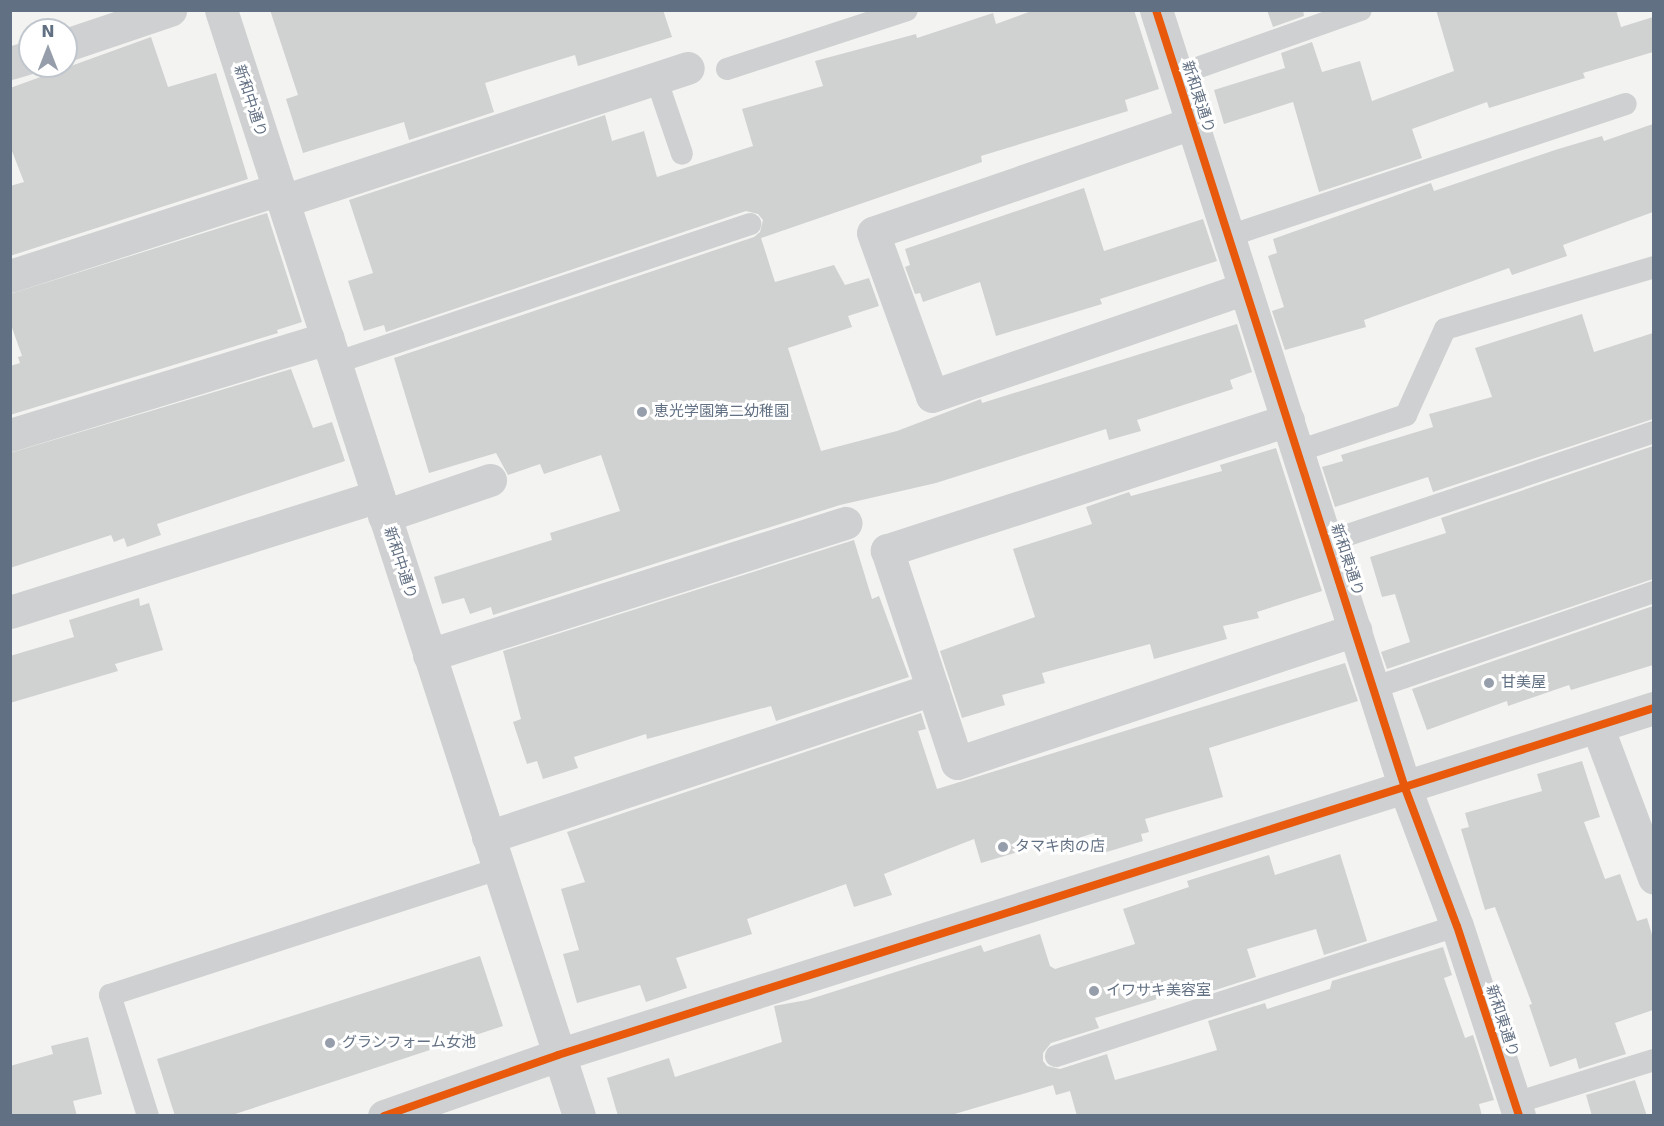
<!DOCTYPE html>
<meta charset="utf-8">
<style>
body{margin:0}
#map{position:relative;width:1664px;height:1126px;overflow:hidden;background:#f3f4f1;font-family:"DejaVu Sans","Noto Sans JP",sans-serif}
div>[style]{position:absolute}
.building>*{inset:0;background:#d0d1d1}
.lane>*{height:22px;margin:-11px;padding:0 11px;transform-origin:11px;border-radius:11px;background:#cfd0d1}
.street>*{height:33px;margin:-16.5px;padding:0 16.5px;transform-origin:16.5px;border-radius:16.5px;background:#cfd0d1}
.cycleway>*{height:8px;margin:-4px;padding:0 4px;transform-origin:4px;border-radius:4px;background:#e8590c}
.dots>*{width:16px;height:16px;translate:-50% -50%;box-sizing:border-box;border:3px solid #fff;border-radius:50%}
span{translate:-50% -50%;white-space:nowrap;text-align:center;line-height:1.15;-webkit-text-stroke:6px #fff;paint-order:stroke}
.street-label{font-size:15px;color:#627083}
.poi-label{font-size:15px;color:#627083}
.left{translate:0 -50%;text-align:left}
.frame{position:absolute;inset:0;border:12px solid #627083;pointer-events:none}
.north{position:absolute;left:18px;top:18px;width:60px;height:60px;box-sizing:border-box;background:#fff;border:2px solid #c0c6cd;border-radius:50%;rotate:0deg;font-size:16px;font-weight:700;line-height:24px;text-align:center;color:#627083}
.north::after{content:'';display:block;margin:auto;width:21px;height:27px;background:#959eaa;clip-path:polygon(50% 0,100% 100%,50% 72%,0 100%)}
</style>
<div id="map">
<div class="building">
<i style="clip-path:polygon(270px 10px,663px 10px,672px 37px,578px 66px,575px 55px,485px 83px,494px 112px,409px 140px,404px 122px,303px 153px,286px 99px,298px 95px)"></i>
<i style="clip-path:polygon(1034px 10px,1134px 10px,1159px 89px,1125px 100px,1128px 111px,981px 156px,982px 162px,761px 238px,775px 282px,834px 265px,845px 285px,869px 278px,879px 306px,848px 316px,852px 327px,788px 348px,821px 451px,897px 431px,981px 399px,982px 403px,1237px 324px,1252px 372px,1230px 380px,1233px 389px,1137px 420px,1141px 431px,1109px 440px,1106px 429px,936px 483px,840px 505px,493px 615px,491px 607px,470px 614px,464px 598px,442px 604px,434px 577px,552px 540px,550px 533px,620px 511px,601px 455px,544px 474px,540px 464px,508px 475px,496px 453px,429px 473px,394px 358px,754px 237px,760px 232px,763px 220px,758px 214px,746px 211px,386px 332px,384px 325px,364px 331px,348px 281px,373px 273px,349px 200px,605px 115px,612px 141px,644px 131px,657px 177px,753px 146px,742px 109px,823px 86px,815px 61px,916px 34px,917px 38px,993px 13px,996px 24px)"></i>
<i style="clip-path:polygon(1267px 10px,1303px 10px,1304px 16px,1273px 27px)"></i>
<i style="clip-path:polygon(1436px 10px,1616px 10px,1621px 27px,1653px 17px,1653px 52px,1583px 73px,1585px 78px,1489px 108px,1487px 102px,1412px 129px,1422px 158px,1319px 192px,1293px 102px,1224px 124px,1214px 90px,1285px 68px,1281px 53px,1312px 42px,1322px 72px,1360px 61px,1372px 101px,1454px 71px)"></i>
<i style="clip-path:polygon(151px 37px,168px 87px,216px 73px,248px 179px,10px 256px,10px 186px,24px 182px,10px 146px,10px 88px)"></i>
<i style="clip-path:polygon(1653px 124px,1653px 212px,1563px 245px,1567px 256px,1512px 275px,1509px 268px,1364px 320px,1366px 327px,1285px 350px,1272px 311px,1284px 307px,1268px 256px,1277px 253px,1273px 239px,1431px 183px,1434px 191px,1555px 150px,1602px 136px,1604px 141px)"></i>
<i style="clip-path:polygon(1084px 188px,1104px 251px,1203px 219px,1217px 261px,1100px 299px,1102px 304px,996px 336px,980px 282px,923px 302px,920px 293px,915px 294px,905px 267px,910px 265px,905px 249px)"></i>
<i style="clip-path:polygon(267px 213px,302px 322px,277px 330px,278px 333px,10px 415px,10px 366px,20px 363px,18px 357px,22px 356px,10px 322px,10px 294px)"></i>
<i style="clip-path:polygon(1582px 314px,1594px 352px,1653px 333px,1653px 419px,1433px 492px,1428px 477px,1335px 507px,1322px 467px,1343px 461px,1341px 455px,1433px 427px,1429px 414px,1492px 397px,1475px 348px)"></i>
<i style="clip-path:polygon(291px 369px,313px 428px,332px 422px,345px 461px,157px 524px,161px 535px,127px 547px,124px 538px,114px 542px,111px 535px,10px 568px,10px 453px)"></i>
<i style="clip-path:polygon(1653px 446px,1653px 579px,1387px 669px,1381px 652px,1410px 642px,1395px 594px,1382px 597px,1370px 557px,1446px 533px,1441px 518px)"></i>
<i style="clip-path:polygon(1276px 448px,1322px 591px,1257px 612px,1259px 618px,1223px 626px,1227px 639px,1154px 659px,1150px 644px,1042px 673px,1045px 683px,1002px 695px,1005px 705px,962px 718px,940px 651px,1035px 617px,1013px 549px,1092px 524px,1086px 507px,1129px 492px,1131px 496px,1222px 471px,1220px 465px)"></i>
<i style="clip-path:polygon(854px 540px,872px 599px,879px 596px,909px 677px,776px 721px,771px 706px,647px 739px,646px 734px,574px 757px,578px 768px,543px 779px,537px 761px,527px 764px,513px 722px,521px 719px,503px 651px)"></i>
<i style="clip-path:polygon(139px 598px,140px 606px,149px 603px,163px 650px,115px 664px,118px 671px,10px 703px,10px 656px,74px 637px,69px 620px)"></i>
<i style="clip-path:polygon(1653px 606px,1653px 665px,1571px 690px,1569px 685px,1508px 706px,1507px 701px,1427px 730px,1412px 689px)"></i>
<i style="clip-path:polygon(1345px 663px,1358px 701px,1209px 748px,1223px 797px,1145px 819px,1149px 832px,1141px 834px,1143px 841px,1100px 854px,1094px 833px,1042px 850px,1041px 845px,981px 863px,974px 839px,884px 874px,892px 895px,854px 907px,846px 884px,747px 919px,752px 934px,676px 958px,687px 988px,646px 1002px,640px 985px,577px 1003px,563px 954px,579px 950px,561px 889px,585px 882px,567px 832px,921px 713px,926px 729px,918px 731px,937px 789px)"></i>
<i style="clip-path:polygon(1582px 761px,1600px 817px,1584px 822px,1605px 879px,1620px 874px,1637px 921px,1647px 918px,1653px 938px,1653px 1010px,1615px 1023px,1626px 1054px,1579px 1069px,1576px 1058px,1550px 1067px,1529px 1005px,1532px 1004px,1495px 907px,1485px 910px,1461px 829px,1469px 827px,1465px 813px,1542px 791px,1537px 774px)"></i>
<i style="clip-path:polygon(1340px 854px,1367px 941px,1324px 955px,1316px 929px,1247px 949px,1256px 977px,1200px 995px,1197px 987px,1095px 1018px,1099px 1028px,1051px 1043px,1043px 1053px,1043px 1061px,1047px 1066px,1060px 1069px,1107px 1054px,1115px 1080px,1171px 1064px,1217px 1050px,1208px 1021px,1265px 1003px,1267px 1009px,1330px 989px,1332px 981px,1443px 947px,1452px 975px,1444px 978px,1465px 1038px,1473px 1035px,1494px 1100px,1479px 1104px,1482px 1116px,1077px 1116px,1070px 1091px,1056px 1095px,1053px 1085px,948px 1116px,618px 1116px,607px 1078px,669px 1058px,675px 1077px,782px 1042px,774px 1006px,807px 1000px,981px 945px,984px 952px,1040px 934px,1050px 966px,1055px 969px,1135px 944px,1123px 909px,1189px 887px,1187px 881px,1269px 855px,1275px 875px)"></i>
<i style="clip-path:polygon(480px 956px,503px 1026px,229px 1116px,175px 1116px,157px 1059px)"></i>
<i style="clip-path:polygon(88px 1037px,102px 1094px,73px 1101px,77px 1116px,10px 1116px,10px 1066px,53px 1054px,51px 1046px)"></i>
<i style="clip-path:polygon(1635px 1080px,1647px 1116px,1592px 1116px,1586px 1095px)"></i>
</div>
<div class="lane">
<i style="left:727px;top:69px;width:189px;rotate:-18.1deg"></i>
<i style="left:1177px;top:75px;width:195px;rotate:-19.5deg"></i>
<i style="left:656px;top:78px;width:80px;rotate:71.1deg"></i>
<i style="left:1229px;top:236px;width:418px;rotate:-18.4deg"></i>
<i style="left:335px;top:363px;width:438px;rotate:-18.5deg"></i>
<i style="left:1298px;top:451px;width:114px;rotate:-18.4deg"></i>
<i style="left:1406px;top:415px;width:94px;rotate:-65.6deg"></i>
<i style="left:1445px;top:329px;width:218px;rotate:-16.5deg"></i>
<i style="left:1327px;top:542px;width:345px;rotate:-18.6deg"></i>
<i style="left:1373px;top:688px;width:297px;rotate:-18.9deg"></i>
<i style="left:1056px;top:1056px;width:422px;rotate:-18deg"></i>
<i style="left:1515px;top:1103px;width:145px;rotate:-17.2deg"></i>
<i style="left:148px;top:1116px;width:127px;rotate:-107.4deg"></i>
<i style="left:110px;top:995px;width:408px;rotate:-18deg"></i>
</div>
<div class="street">
<i style="left:221px;top:10px;width:1162px;rotate:72.06deg"></i>
<i style="left:1156px;top:10px;width:817px;rotate:72.25deg"></i>
<i style="left:1405px;top:788px;width:147px;rotate:69.4deg"></i>
<i style="left:1457px;top:926px;width:200px;rotate:71.9deg"></i>
<i style="left:66px;top:45px;width:110px;rotate:-18.6deg"></i>
<i style="left:10px;top:63px;width:21px;rotate:-17deg"></i>
<i style="left:1192px;top:123px;width:337px;rotate:161deg"></i>
<i style="left:873px;top:233px;width:173px;rotate:70.1deg"></i>
<i style="left:932px;top:396px;width:331px;rotate:-19deg"></i>
<i style="left:283px;top:201px;width:426px;rotate:-18.2deg"></i>
<i style="left:10px;top:276px;width:283px;rotate:-17.9deg"></i>
<i style="left:1288px;top:420px;width:422px;rotate:162deg"></i>
<i style="left:887px;top:550px;width:224px;rotate:71.8deg"></i>
<i style="left:957px;top:763px;width:420px;rotate:-18.5deg"></i>
<i style="left:10px;top:435px;width:332px;rotate:-17deg"></i>
<i style="left:384px;top:516px;width:112px;rotate:-18.8deg"></i>
<i style="left:10px;top:612px;width:386px;rotate:-17.5deg"></i>
<i style="left:429px;top:655px;width:437px;rotate:-17.6deg"></i>
<i style="left:1597px;top:726px;width:162px;rotate:69.4deg"></i>
<i style="left:488px;top:837px;width:469px;rotate:-18.4deg"></i>
<i style="left:384px;top:1116px;width:184px;rotate:-19.3deg"></i>
<i style="left:558px;top:1055px;width:1150px;rotate:-17.57deg"></i>
</div>
<div class="cycleway">
<i style="left:1156px;top:10px;width:817px;rotate:72.25deg"></i>
<i style="left:1405px;top:788px;width:147px;rotate:69.4deg"></i>
<i style="left:1457px;top:926px;width:200px;rotate:71.9deg"></i>
<i style="left:384px;top:1116px;width:184px;rotate:-19.3deg"></i>
<i style="left:558px;top:1055px;width:1150px;rotate:-17.57deg"></i>
</div>
<div class="dots">
<i style="left:642px;top:412px;background:#959eaa"></i>
<i style="left:1489px;top:683px;background:#959eaa"></i>
<i style="left:1003px;top:847px;background:#959eaa"></i>
<i style="left:1094px;top:991px;background:#959eaa"></i>
<i style="left:330px;top:1043px;background:#959eaa"></i>
</div>
<div class="street-label">
<span style="left:1198px;top:97px;rotate:72deg">新和東通り</span>
<span style="left:250px;top:101px;rotate:72deg">新和中通り</span>
<span style="left:1347px;top:560px;rotate:72deg">新和東通り</span>
<span style="left:400px;top:563px;rotate:72deg">新和中通り</span>
<span style="left:1502px;top:1021px;rotate:72deg">新和東通り</span>
</div>
<div class="poi-label">
<span class="left" style="left:654px;top:412px">恵光学園第二幼稚園</span>
<span class="left" style="left:1501px;top:683px">甘美屋</span>
<span class="left" style="left:1015px;top:847px">タマキ肉の店</span>
<span class="left" style="left:1106px;top:991px">イワサキ美容室</span>
<span class="left" style="left:342px;top:1043px">グランフォーム女池</span>
</div>
<div class="frame"></div>
<div class="north">N</div>
</div>
